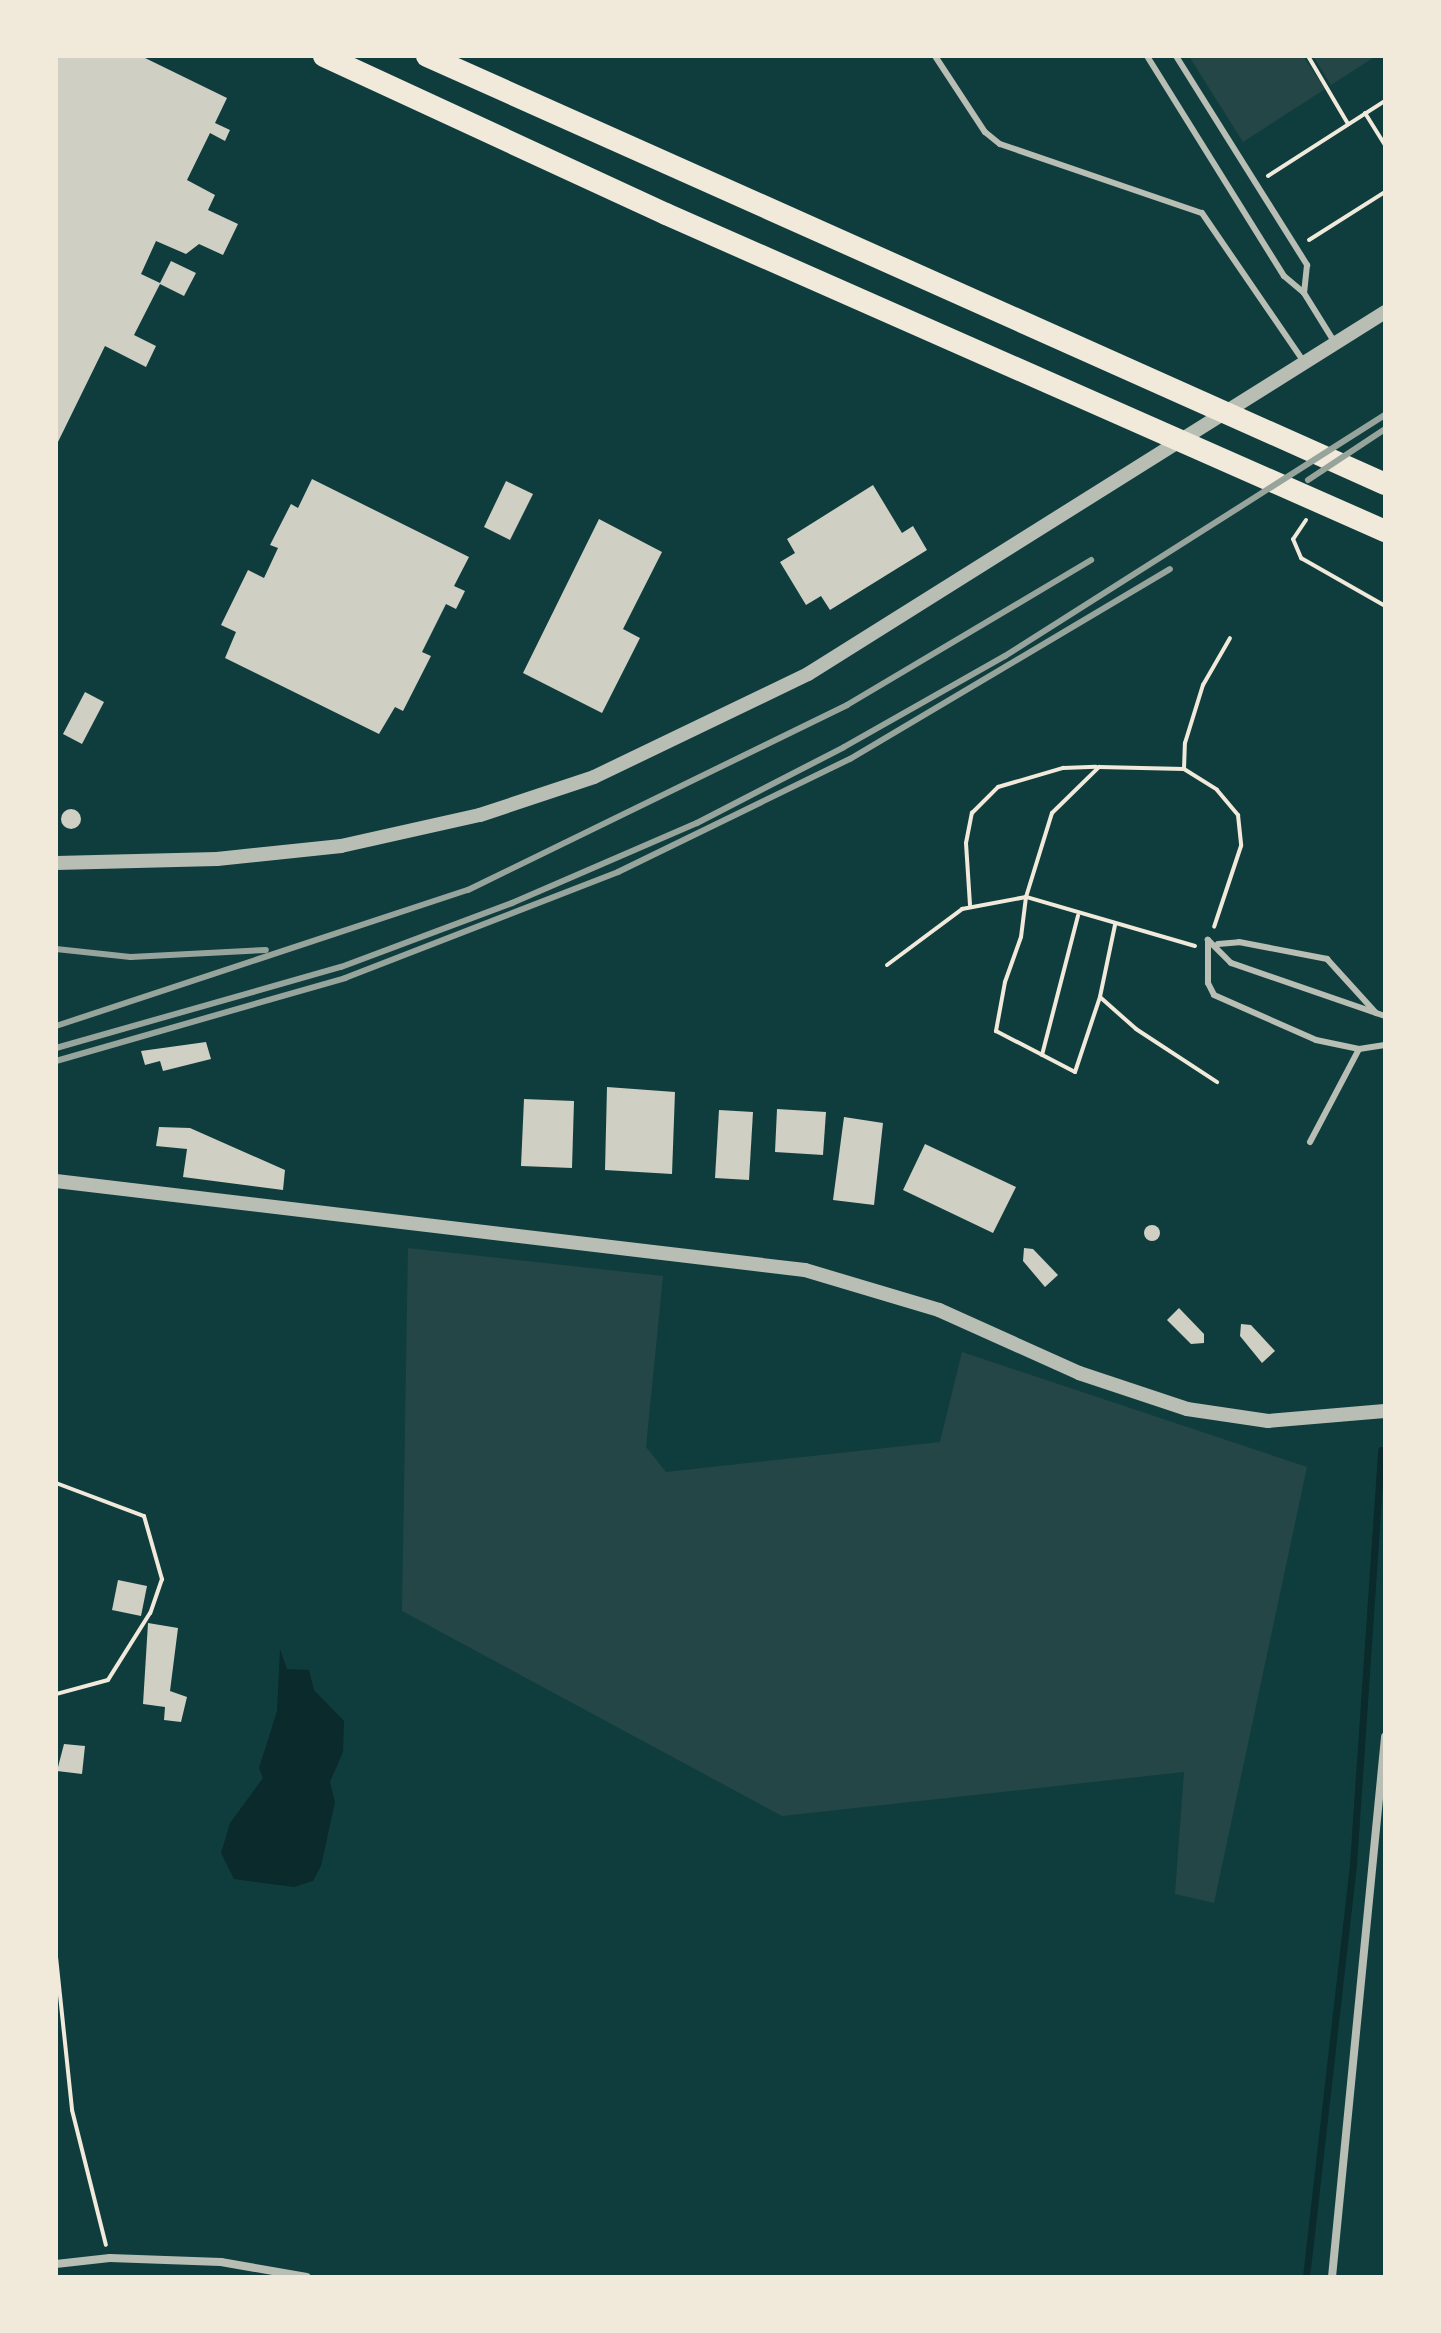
<!DOCTYPE html>
<style>
body{margin:0}
#map{position:relative;width:1441px;height:2333px;overflow:hidden;background:#0f3d3e;font-family:"PT Sans Narrow",sans-serif}
div>[style]{position:absolute}
.green>*{inset:0;background:#244646}
.water>*{inset:0;background:#0a2a2b}
.stream>*{height:7px;margin:-3.5px;padding:0 3.5px;transform-origin:3.5px;border-radius:3.5px;background:#0a2a2b}
.building>*{inset:0;background:#cfcfc3}
.round{border-radius:50%}
.path>*{height:4px;margin:-2px;padding:0 2px;transform-origin:2px;border-radius:2px;background:#f1e9da}
.service>*{height:6px;margin:-3px;padding:0 3px;transform-origin:3px;border-radius:3px;background:#b8beb3}
.minor>*{height:8px;margin:-4px;padding:0 4px;transform-origin:4px;border-radius:4px;background:#b8beb3}
.tertiary>*{height:14px;margin:-7px;padding:0 7px;transform-origin:7px;border-radius:7px;background:#b8beb3}
.motorway>*{height:22px;margin:-11px;padding:0 11px;transform-origin:11px;border-radius:11px;background:#f1e9da}
.rail>*{height:6px;margin:-3px;padding:0 3px;transform-origin:3px;border-radius:3px;background:#97a49c}
span{translate:-50% -50%;white-space:nowrap;text-align:center;line-height:1.15;-webkit-text-stroke:7px #f1e9da;paint-order:stroke}
.frame{position:absolute;inset:0;border:58px solid #f1e9da;pointer-events:none}
</style>
<div id="map">
<div class="green">
<i style="clip-path:polygon(1189px 56px,1303px 56px,1325px 89px,1243px 142px)"></i>
<i style="clip-path:polygon(1313px 56px,1376px 56px,1331px 85px)"></i>
<i style="clip-path:polygon(408px 1248px,663px 1276px,646px 1447px,666px 1472px,940px 1442px,962px 1352px,1307px 1467px,1214px 1903px,1175px 1894px,1184px 1772px,782px 1816px,402px 1611px)"></i>
</div>
<div class="water">
<i style="clip-path:polygon(280px 1649px,287px 1669px,309px 1670px,314px 1690px,344px 1721px,343px 1752px,330px 1782px,335px 1802px,321px 1866px,313px 1881px,294px 1887px,234px 1879px,221px 1853px,230px 1823px,263px 1778px,259px 1768px,277px 1711px)"></i>
</div>
<div class="stream">
<i style="left:1306px;top:2277px;width:416px;rotate:-83.5deg"></i>
<i style="left:1353px;top:1864px;width:415px;rotate:-86.1deg"></i>
</div>
<div class="building">
<i style="clip-path:polygon(56px 56px,141px 56px,227px 98px,215px 123px,230px 130px,225px 141px,210px 133px,187px 180px,215px 195px,208px 210px,238px 224px,223px 255px,199px 244px,186px 254px,156px 241px,141px 274px,160px 283px,171px 261px,196px 273px,184px 296px,160px 284px,134px 335px,156px 346px,146px 367px,105px 346px,56px 446px)"></i>
<i style="clip-path:polygon(312px 479px,469px 557px,454px 586px,465px 591px,456px 609px,446px 604px,422px 652px,431px 656px,403px 711px,395px 707px,379px 734px,225px 658px,236px 632px,221px 625px,248px 570px,264px 578px,278px 548px,270px 545px,291px 504px,298px 508px)"></i>
<i style="clip-path:polygon(506px 481px,533px 494px,510px 540px,484px 527px)"></i>
<i style="clip-path:polygon(873px 485px,902px 533px,913px 526px,927px 550px,830px 610px,821px 596px,806px 605px,780px 562px,795px 553px,787px 539px)"></i>
<i style="clip-path:polygon(599px 519px,662px 552px,623px 629px,640px 638px,602px 713px,523px 673px)"></i>
<i style="clip-path:polygon(85px 692px,104px 702px,82px 744px,63px 734px)"></i>
<i class="round" style="left:61px;top:809px;width:20px;height:20px"></i>
<i style="clip-path:polygon(206px 1042px,211px 1059px,163px 1071px,160px 1061px,145px 1065px,141px 1051px)"></i>
<i style="clip-path:polygon(607px 1087px,675px 1092px,672px 1174px,605px 1170px)"></i>
<i style="clip-path:polygon(524px 1099px,574px 1101px,572px 1168px,521px 1166px)"></i>
<i style="clip-path:polygon(777px 1109px,826px 1112px,823px 1155px,775px 1152px)"></i>
<i style="clip-path:polygon(719px 1110px,753px 1112px,749px 1180px,715px 1178px)"></i>
<i style="clip-path:polygon(844px 1117px,883px 1123px,874px 1205px,833px 1200px)"></i>
<i style="clip-path:polygon(159px 1127px,190px 1128px,285px 1170px,283px 1190px,183px 1177px,187px 1149px,156px 1146px)"></i>
<i style="clip-path:polygon(925px 1144px,1016px 1187px,993px 1233px,903px 1190px)"></i>
<i class="round" style="left:1144px;top:1225px;width:16px;height:16px"></i>
<i style="clip-path:polygon(1024px 1248px,1033px 1249px,1058px 1275px,1045px 1287px,1023px 1261px)"></i>
<i style="clip-path:polygon(1179px 1308px,1204px 1334px,1204px 1343px,1191px 1344px,1167px 1320px)"></i>
<i style="clip-path:polygon(1241px 1324px,1251px 1325px,1275px 1351px,1262px 1363px,1240px 1336px)"></i>
<i style="clip-path:polygon(118px 1580px,147px 1586px,141px 1616px,112px 1610px)"></i>
<i style="clip-path:polygon(148px 1623px,178px 1628px,170px 1691px,187px 1697px,181px 1722px,164px 1720px,165px 1707px,143px 1704px)"></i>
<i style="clip-path:polygon(64px 1744px,85px 1746px,82px 1774px,57px 1771px)"></i>
</div>
<div class="path">
<i style="left:1308px;top:56px;width:79px;rotate:59.5deg"></i>
<i style="left:1365px;top:113px;width:38px;rotate:58deg"></i>
<i style="left:1268px;top:176px;width:139px;rotate:-32.7deg"></i>
<i style="left:1309px;top:240px;width:90px;rotate:-32.3deg"></i>
<i style="left:1306px;top:520px;width:23px;rotate:124deg"></i>
<i style="left:1293px;top:539px;width:21px;rotate:67deg"></i>
<i style="left:1301px;top:558px;width:97px;rotate:29.7deg"></i>
<i style="left:1184px;top:769px;width:26px;rotate:-88deg"></i>
<i style="left:1185px;top:743px;width:61px;rotate:-72.8deg"></i>
<i style="left:1203px;top:685px;width:54px;rotate:-60.1deg"></i>
<i style="left:970px;top:905px;width:62px;rotate:-93.7deg"></i>
<i style="left:966px;top:843px;width:31px;rotate:-79deg"></i>
<i style="left:972px;top:813px;width:37px;rotate:-45deg"></i>
<i style="left:998px;top:787px;width:68px;rotate:-16.3deg"></i>
<i style="left:1063px;top:768px;width:33px;rotate:-2deg"></i>
<i style="left:1115px;top:925px;width:74px;rotate:101.8deg"></i>
<i style="left:1100px;top:997px;width:48px;rotate:41.6deg"></i>
<i style="left:1136px;top:1029px;width:97px;rotate:33.2deg"></i>
<i style="left:1195px;top:946px;width:176px;rotate:-163.8deg"></i>
<i style="left:1026px;top:897px;width:88px;rotate:-72.8deg"></i>
<i style="left:1052px;top:813px;width:66px;rotate:-44.4deg"></i>
<i style="left:1099px;top:767px;width:85px;rotate:1.3deg"></i>
<i style="left:1184px;top:769px;width:39px;rotate:32deg"></i>
<i style="left:1217px;top:790px;width:33px;rotate:50deg"></i>
<i style="left:1238px;top:815px;width:31px;rotate:84deg"></i>
<i style="left:1241px;top:846px;width:85px;rotate:108.4deg"></i>
<i style="left:887px;top:965px;width:94px;rotate:-36.7deg"></i>
<i style="left:962px;top:909px;width:65px;rotate:-10.6deg"></i>
<i style="left:1026px;top:897px;width:40px;rotate:97.1deg"></i>
<i style="left:1021px;top:937px;width:48px;rotate:109.6deg"></i>
<i style="left:1005px;top:982px;width:50px;rotate:100.4deg"></i>
<i style="left:996px;top:1031px;width:89px;rotate:27.4deg"></i>
<i style="left:1075px;top:1072px;width:79px;rotate:-71.6deg"></i>
<i style="left:1042px;top:1055px;width:144px;rotate:-75.5deg"></i>
<i style="left:56px;top:1483px;width:94px;rotate:20.6deg"></i>
<i style="left:144px;top:1516px;width:66px;rotate:74.1deg"></i>
<i style="left:162px;top:1579px;width:36px;rotate:109deg"></i>
<i style="left:150px;top:1613px;width:79px;rotate:122.1deg"></i>
<i style="left:108px;top:1680px;width:54px;rotate:164.9deg"></i>
<i style="left:56px;top:1957px;width:154px;rotate:84deg"></i>
<i style="left:72px;top:2110px;width:139px;rotate:75.9deg"></i>
</div>
<div class="service">
<i style="left:935px;top:56px;width:91px;rotate:56.7deg"></i>
<i style="left:985px;top:132px;width:19px;rotate:39deg"></i>
<i style="left:1000px;top:144px;width:213px;rotate:18.9deg"></i>
<i style="left:1202px;top:213px;width:181px;rotate:55.6deg"></i>
<i style="left:1147px;top:56px;width:259px;rotate:58.1deg"></i>
<i style="left:1284px;top:276px;width:26px;rotate:40deg"></i>
<i style="left:1304px;top:293px;width:59px;rotate:58.2deg"></i>
<i style="left:1176px;top:56px;width:247px;rotate:57.9deg"></i>
<i style="left:1307px;top:265px;width:28px;rotate:96deg"></i>
<i style="left:1218px;top:944px;width:21px;rotate:-5deg"></i>
<i style="left:1239px;top:942px;width:90px;rotate:10.9deg"></i>
<i style="left:1327px;top:959px;width:73px;rotate:47.8deg"></i>
<i style="left:1385px;top:1016px;width:163px;rotate:-161deg"></i>
<i style="left:1231px;top:963px;width:33px;rotate:-135deg"></i>
<i style="left:1208px;top:940px;width:43px;rotate:90deg"></i>
<i style="left:1208px;top:983px;width:13px;rotate:63deg"></i>
<i style="left:1214px;top:995px;width:111px;rotate:23.8deg"></i>
<i style="left:1316px;top:1040px;width:44px;rotate:11.8deg"></i>
<i style="left:1359px;top:1049px;width:26px;rotate:-9deg"></i>
<i style="left:1310px;top:1142px;width:105px;rotate:-62.2deg"></i>
</div>
<div class="minor">
<i style="left:56px;top:2264px;width:54px;rotate:-6.3deg"></i>
<i style="left:110px;top:2258px;width:111px;rotate:2.1deg"></i>
<i style="left:221px;top:2262px;width:87px;rotate:9.9deg"></i>
<i style="left:1332px;top:2277px;width:543px;rotate:-84.39deg"></i>
</div>
<div class="tertiary">
<i style="left:56px;top:863px;width:161px;rotate:-1.4deg"></i>
<i style="left:217px;top:859px;width:125px;rotate:-6deg"></i>
<i style="left:341px;top:846px;width:142px;rotate:-12.6deg"></i>
<i style="left:480px;top:815px;width:120px;rotate:-18.4deg"></i>
<i style="left:594px;top:777px;width:237px;rotate:-25.7deg"></i>
<i style="left:808px;top:674px;width:681px;rotate:-32.1deg"></i>
<i style="left:56px;top:1181px;width:754px;rotate:6.78deg"></i>
<i style="left:805px;top:1270px;width:140px;rotate:16.6deg"></i>
<i style="left:939px;top:1310px;width:154px;rotate:24.2deg"></i>
<i style="left:1079px;top:1373px;width:114px;rotate:18.4deg"></i>
<i style="left:1187px;top:1409px;width:82px;rotate:8.4deg"></i>
<i style="left:1268px;top:1421px;width:117px;rotate:-4.9deg"></i>
</div>
<div class="motorway">
<i style="left:324px;top:56px;width:377px;rotate:24.8deg"></i>
<i style="left:666px;top:214px;width:786px;rotate:23.79deg"></i>
<i style="left:427px;top:56px;width:1049px;rotate:24.07deg"></i>
</div>
<div class="rail">
<i style="left:1308px;top:480px;width:92px;rotate:-33.5deg"></i>
<i style="left:56px;top:949px;width:75px;rotate:6.1deg"></i>
<i style="left:131px;top:957px;width:135px;rotate:-3deg"></i>
<i style="left:56px;top:1026px;width:434px;rotate:-18.3deg"></i>
<i style="left:468px;top:890px;width:422px;rotate:-26deg"></i>
<i style="left:847px;top:705px;width:284px;rotate:-30.7deg"></i>
<i style="left:56px;top:1048px;width:296px;rotate:-15.9deg"></i>
<i style="left:341px;top:967px;width:183px;rotate:-20.5deg"></i>
<i style="left:512px;top:903px;width:202px;rotate:-23.4deg"></i>
<i style="left:697px;top:823px;width:165px;rotate:-27.3deg"></i>
<i style="left:844px;top:747px;width:185px;rotate:-29.5deg"></i>
<i style="left:1005px;top:656px;width:450px;rotate:-32.4deg"></i>
<i style="left:56px;top:1061px;width:301px;rotate:-16deg"></i>
<i style="left:345px;top:978px;width:293px;rotate:-21.2deg"></i>
<i style="left:618px;top:872px;width:258px;rotate:-26deg"></i>
<i style="left:850px;top:759px;width:372px;rotate:-30.7deg"></i>
</div>
<div class="frame"></div>
</div>
